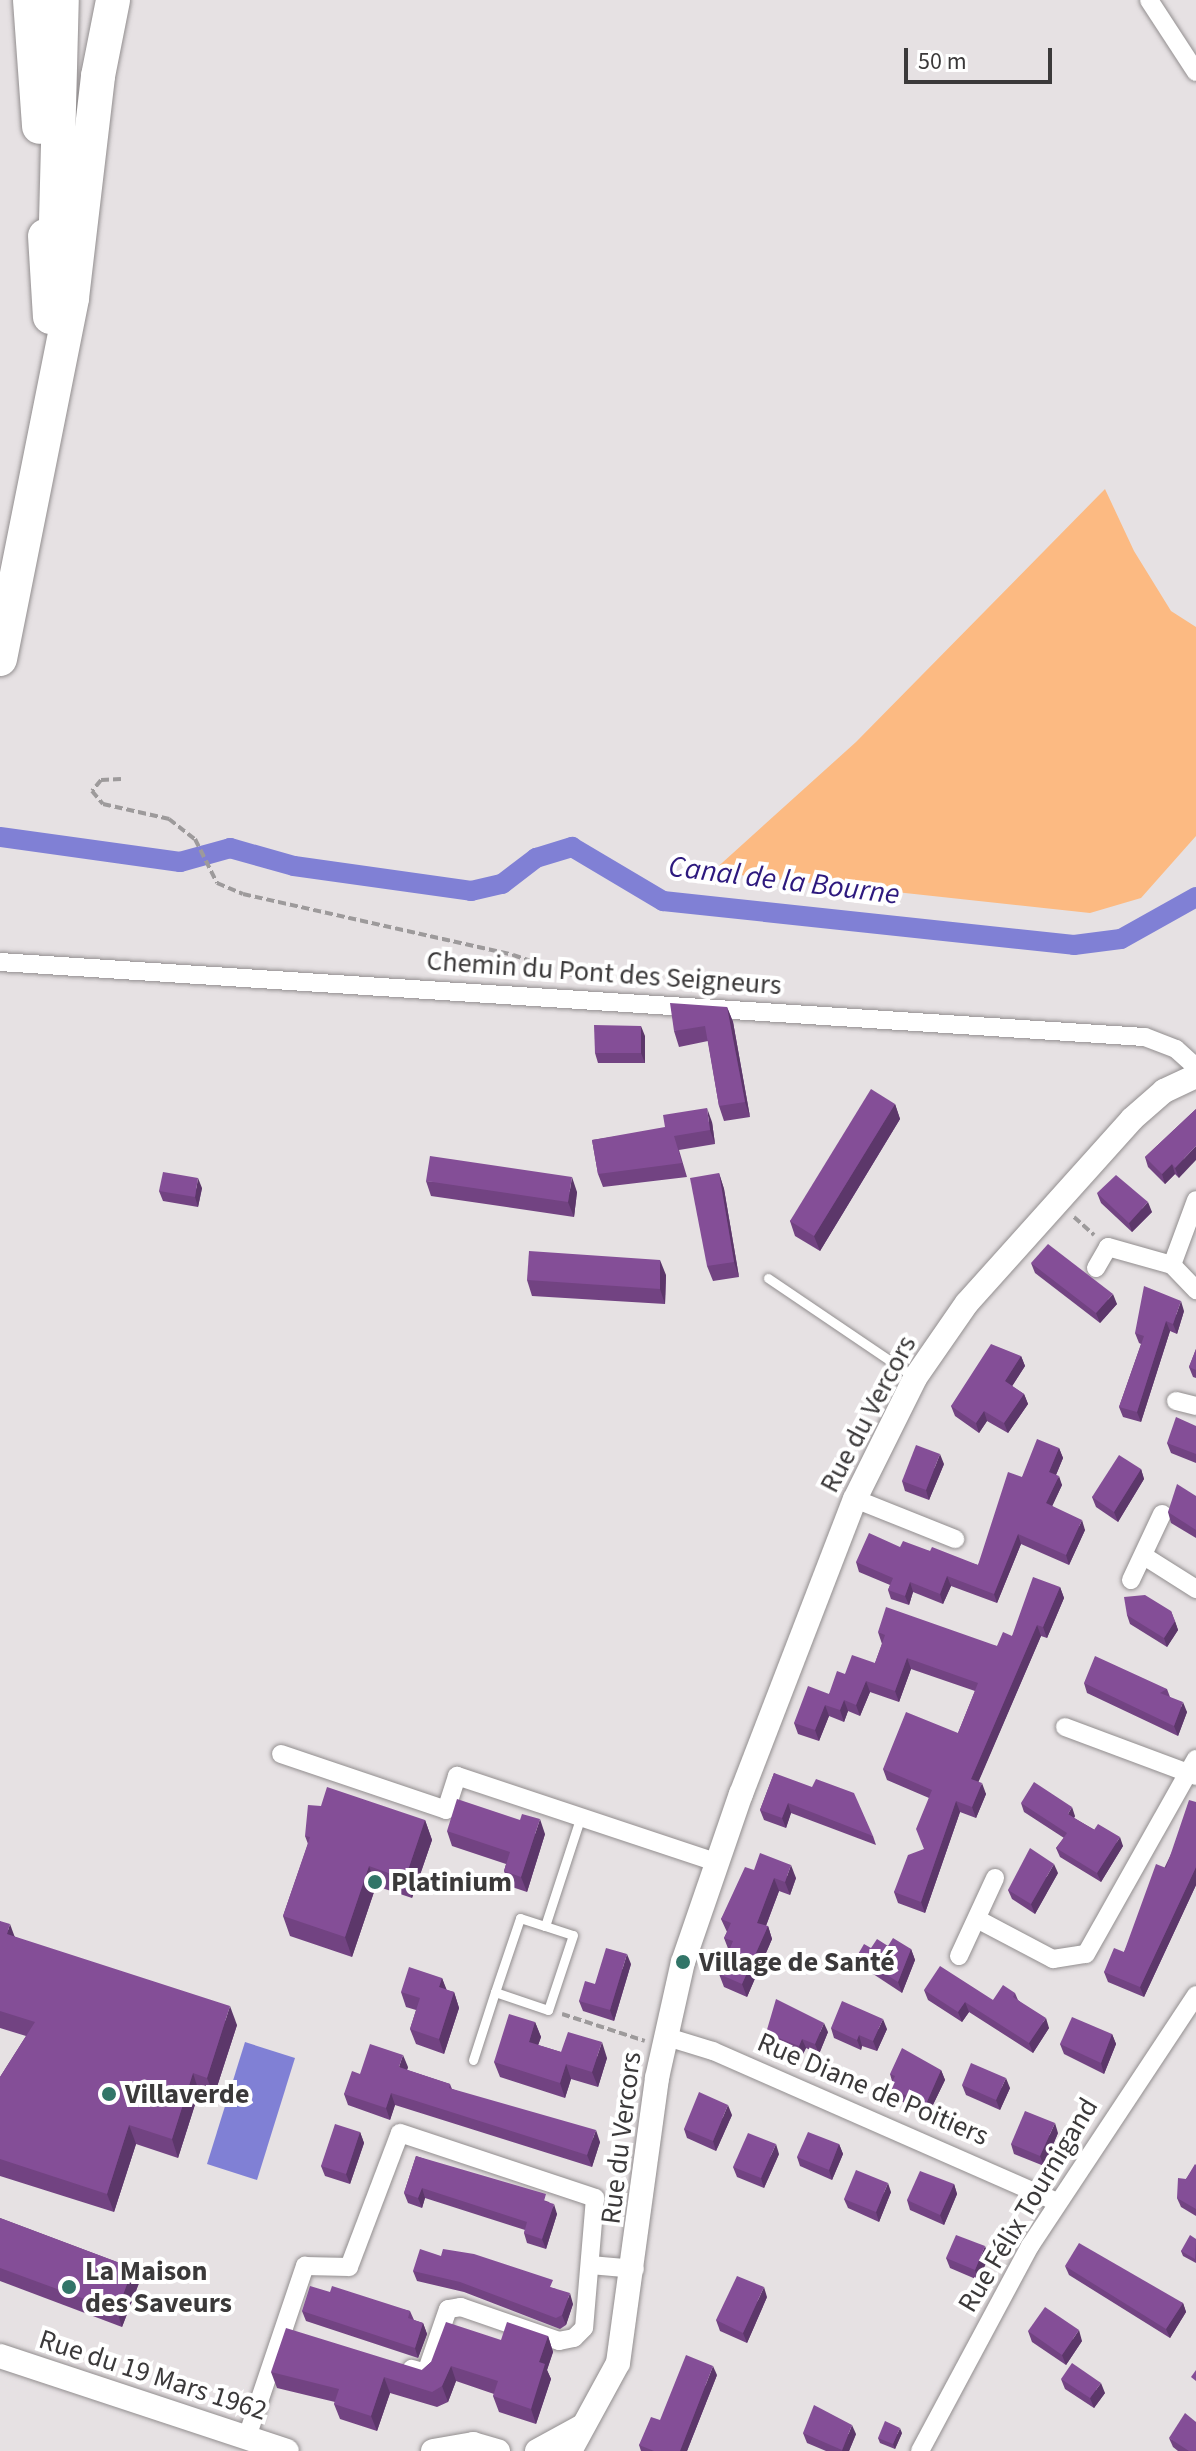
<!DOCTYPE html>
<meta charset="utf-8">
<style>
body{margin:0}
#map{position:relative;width:1196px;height:2451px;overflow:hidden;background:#e6e1e3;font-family:"Source Sans 3",sans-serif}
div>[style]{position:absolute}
.green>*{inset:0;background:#fcba82}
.water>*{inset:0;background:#8080d5}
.canal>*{height:20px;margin:-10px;padding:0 10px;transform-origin:10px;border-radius:10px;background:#8080d5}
.path>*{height:4px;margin-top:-2px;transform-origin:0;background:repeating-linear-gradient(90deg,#9d9a9b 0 8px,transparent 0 12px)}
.roads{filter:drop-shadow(0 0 2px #928e8f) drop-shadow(0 0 2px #928e8f)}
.service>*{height:9px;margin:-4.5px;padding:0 4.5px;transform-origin:4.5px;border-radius:4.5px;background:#fff}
.minor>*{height:18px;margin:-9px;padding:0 9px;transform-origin:9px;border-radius:9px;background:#fff}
.tertiary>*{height:24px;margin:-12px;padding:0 12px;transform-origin:12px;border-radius:12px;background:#fff}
.motorway>*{height:34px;margin:-17px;padding:0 17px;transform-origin:17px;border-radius:17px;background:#fff}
.wall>*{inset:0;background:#724382}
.shaded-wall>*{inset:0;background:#5c376a}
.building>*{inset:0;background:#844e97}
.dots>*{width:22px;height:22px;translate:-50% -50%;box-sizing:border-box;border:4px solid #fff;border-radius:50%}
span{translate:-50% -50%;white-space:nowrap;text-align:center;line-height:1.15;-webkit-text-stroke:8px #fff;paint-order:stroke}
.street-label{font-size:28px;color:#3b393a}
.poi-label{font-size:28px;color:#3b393a;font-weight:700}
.left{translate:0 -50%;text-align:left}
.water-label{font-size:30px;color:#2d197e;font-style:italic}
.scale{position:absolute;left:904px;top:48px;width:148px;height:36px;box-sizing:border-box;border:4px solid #3b393a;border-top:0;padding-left:10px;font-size:24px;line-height:28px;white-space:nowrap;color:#3b393a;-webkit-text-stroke:6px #fff;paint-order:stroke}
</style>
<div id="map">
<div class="green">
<i style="clip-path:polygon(1105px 489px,1134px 551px,1171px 611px,1196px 627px,1196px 836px,1141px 898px,1090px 913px,712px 872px,856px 742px)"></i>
</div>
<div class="water">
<i style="clip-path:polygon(245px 2042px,295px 2058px,257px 2180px,207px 2164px)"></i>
</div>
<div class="canal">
<i style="left:0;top:837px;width:182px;rotate:7.9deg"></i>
<i style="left:180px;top:862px;width:52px;rotate:-15.6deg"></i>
<i style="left:230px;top:848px;width:66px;rotate:15.7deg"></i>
<i style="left:294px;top:866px;width:179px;rotate:8deg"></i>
<i style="left:471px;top:891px;width:32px;rotate:-13deg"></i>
<i style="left:502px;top:884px;width:43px;rotate:-37.4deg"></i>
<i style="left:536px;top:858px;width:38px;rotate:-17deg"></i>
<i style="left:572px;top:847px;width:106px;rotate:30.7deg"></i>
<i style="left:663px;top:901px;width:413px;rotate:6.1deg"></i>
<i style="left:1074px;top:945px;width:47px;rotate:-7.3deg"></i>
<i style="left:1121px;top:939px;width:86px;rotate:-29.2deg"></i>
</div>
<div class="path">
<i style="left:121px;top:779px;width:20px;rotate:177deg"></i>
<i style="left:101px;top:780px;width:14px;rotate:129deg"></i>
<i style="left:92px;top:791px;width:17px;rotate:50deg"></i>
<i style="left:103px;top:804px;width:68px;rotate:12.8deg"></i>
<i style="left:169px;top:819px;width:33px;rotate:38deg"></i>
<i style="left:195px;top:839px;width:49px;rotate:63.4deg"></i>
<i style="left:217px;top:883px;width:28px;rotate:23deg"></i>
<i style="left:243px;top:894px;width:277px;rotate:12.7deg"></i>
<i style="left:513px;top:955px;width:78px;rotate:18.7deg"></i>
<i style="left:1074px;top:1217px;width:27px;rotate:42deg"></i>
<i style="left:562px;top:2014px;width:87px;rotate:18deg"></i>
</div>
<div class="roads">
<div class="service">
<i style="left:768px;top:1278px;width:176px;rotate:34.1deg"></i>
<i style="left:545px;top:1926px;width:29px;rotate:18deg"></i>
<i style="left:573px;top:1935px;width:79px;rotate:108.4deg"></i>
<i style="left:548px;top:2010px;width:56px;rotate:-161.2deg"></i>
<i style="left:495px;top:1992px;width:78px;rotate:-71.3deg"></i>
<i style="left:520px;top:1918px;width:26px;rotate:18deg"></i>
<i style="left:545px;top:1926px;width:116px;rotate:-71.9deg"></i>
<i style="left:473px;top:2060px;width:71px;rotate:-72.1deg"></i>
</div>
<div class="minor">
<i style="left:1149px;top:0;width:86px;rotate:56.9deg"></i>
<i style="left:0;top:962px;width:1147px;rotate:3.75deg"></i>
<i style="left:1145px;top:1037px;width:33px;rotate:21deg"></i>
<i style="left:1176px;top:1049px;width:27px;rotate:42deg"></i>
<i style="left:1172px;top:1265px;width:69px;rotate:-69.7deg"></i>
<i style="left:1172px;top:1265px;width:35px;rotate:46deg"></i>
<i style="left:1096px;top:1268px;width:24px;rotate:-60deg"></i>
<i style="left:1108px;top:1247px;width:66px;rotate:15.7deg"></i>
<i style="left:1176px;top:1401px;width:21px;rotate:14deg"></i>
<i style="left:855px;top:1499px;width:108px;rotate:21.8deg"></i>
<i style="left:1144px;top:1556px;width:62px;rotate:32.4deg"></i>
<i style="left:1131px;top:1580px;width:73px;rotate:-64.8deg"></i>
<i style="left:1065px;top:1727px;width:140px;rotate:20.5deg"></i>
<i style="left:281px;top:1754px;width:174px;rotate:18.7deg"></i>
<i style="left:446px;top:1810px;width:36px;rotate:-72deg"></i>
<i style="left:457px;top:1776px;width:273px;rotate:18.4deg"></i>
<i style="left:977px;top:1919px;width:86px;rotate:27.8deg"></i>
<i style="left:1053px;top:1959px;width:33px;rotate:-9deg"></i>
<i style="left:1086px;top:1954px;width:224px;rotate:-60.6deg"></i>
<i style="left:959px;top:1956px;width:86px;rotate:-65.2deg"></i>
<i style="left:664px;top:2036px;width:51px;rotate:17deg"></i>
<i style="left:713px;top:2051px;width:376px;rotate:23.7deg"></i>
<i style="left:591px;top:2265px;width:44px;rotate:5.2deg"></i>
<i style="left:247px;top:2437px;width:181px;rotate:-71.3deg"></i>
<i style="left:305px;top:2266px;width:44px;rotate:1.3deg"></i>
<i style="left:349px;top:2267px;width:143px;rotate:-69.2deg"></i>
<i style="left:400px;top:2133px;width:206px;rotate:18.4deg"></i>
<i style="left:595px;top:2198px;width:130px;rotate:94.8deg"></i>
<i style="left:584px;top:2328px;width:14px;rotate:135deg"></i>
<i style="left:574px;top:2338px;width:15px;rotate:169deg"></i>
<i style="left:559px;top:2341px;width:104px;rotate:-160.9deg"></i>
<i style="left:461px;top:2307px;width:13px;rotate:171deg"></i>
<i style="left:448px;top:2309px;width:68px;rotate:109deg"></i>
<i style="left:426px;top:2373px;width:15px;rotate:-164deg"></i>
<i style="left:920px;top:2451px;width:233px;rotate:-61.8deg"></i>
<i style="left:1030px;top:2246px;width:301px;rotate:-56.5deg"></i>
</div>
<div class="tertiary">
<i style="left:0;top:2356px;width:302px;rotate:18.3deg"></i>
<i style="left:433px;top:2451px;width:41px;rotate:-9.9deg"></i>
<i style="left:473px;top:2444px;width:26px;rotate:16deg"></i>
<i style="left:537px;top:2451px;width:50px;rotate:-28.6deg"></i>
<i style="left:570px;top:2451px;width:100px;rotate:-61.4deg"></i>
<i style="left:618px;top:2363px;width:288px;rotate:-82.2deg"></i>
<i style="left:657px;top:2078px;width:119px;rotate:-77.4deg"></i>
<i style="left:683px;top:1962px;width:178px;rotate:-71deg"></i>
<i style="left:741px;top:1794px;width:316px;rotate:-68.9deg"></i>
<i style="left:855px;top:1499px;width:135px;rotate:-63.6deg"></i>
<i style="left:915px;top:1378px;width:91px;rotate:-55.3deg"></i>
<i style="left:967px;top:1303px;width:247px;rotate:-48.1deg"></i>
<i style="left:1132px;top:1119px;width:43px;rotate:-41.2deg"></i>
<i style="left:1164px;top:1091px;width:35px;rotate:-25deg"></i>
</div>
<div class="motorway">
<i style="left:30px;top:0;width:127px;rotate:85.9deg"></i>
<i style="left:45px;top:236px;width:81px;rotate:86.5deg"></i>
<i style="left:55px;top:259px;width:259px;rotate:-88.5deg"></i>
<i style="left:0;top:659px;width:368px;rotate:-78.7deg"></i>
<i style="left:72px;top:298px;width:224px;rotate:-83.3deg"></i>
<i style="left:98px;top:76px;width:77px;rotate:-78.8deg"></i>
</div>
</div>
<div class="wall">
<i style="clip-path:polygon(727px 1007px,733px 1022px,750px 1117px,724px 1121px,719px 1106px,708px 1041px,679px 1047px,674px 1031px)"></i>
<i style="clip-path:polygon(645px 1036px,645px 1063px,598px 1063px,595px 1053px)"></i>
<i style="clip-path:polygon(895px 1104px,900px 1119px,820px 1251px,795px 1236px,790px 1221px)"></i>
<i style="clip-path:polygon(1196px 1109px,1179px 1178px,1175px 1174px,1165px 1184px,1148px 1167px,1145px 1157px)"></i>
<i style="clip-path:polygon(712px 1122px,715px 1144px,679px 1150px,687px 1177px,603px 1187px,598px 1174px,592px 1140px)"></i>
<i style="clip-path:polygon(719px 1173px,724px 1189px,739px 1277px,713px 1281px,707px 1266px)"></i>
<i style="clip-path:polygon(426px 1181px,577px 1192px,574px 1217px,431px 1196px)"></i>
<i style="clip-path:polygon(202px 1188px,198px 1207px,163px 1201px,159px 1191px)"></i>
<i style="clip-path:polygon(1097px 1193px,1152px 1212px,1132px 1232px,1101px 1203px)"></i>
<i style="clip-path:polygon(1031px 1263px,1117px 1304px,1100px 1323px,1035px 1273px)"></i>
<i style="clip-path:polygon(666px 1275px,665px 1304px,532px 1296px,527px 1280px)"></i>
<i style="clip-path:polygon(1184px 1311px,1177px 1334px,1170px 1331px,1141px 1422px,1123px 1417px,1119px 1407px,1141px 1344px,1139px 1343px,1135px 1333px)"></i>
<i style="clip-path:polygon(1196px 1349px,1196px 1378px,1193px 1377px,1189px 1367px)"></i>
<i style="clip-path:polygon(1021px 1356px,1025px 1366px,1012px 1386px,1024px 1394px,1028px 1404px,1008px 1433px,987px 1421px,979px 1433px,955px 1416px,951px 1406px)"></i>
<i style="clip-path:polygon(1196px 1426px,1196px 1463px,1171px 1453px,1167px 1443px)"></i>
<i style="clip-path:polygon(1059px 1448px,1063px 1458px,1056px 1475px,1062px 1485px,1052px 1506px,1085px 1530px,1069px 1565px,1021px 1544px,997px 1603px,951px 1586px,943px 1604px,913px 1592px,909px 1605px,891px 1599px,888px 1590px,890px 1585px,859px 1572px,856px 1562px,900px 1547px,930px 1551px,978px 1565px,1022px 1477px)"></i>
<i style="clip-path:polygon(944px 1464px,929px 1500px,905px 1491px,902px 1481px)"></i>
<i style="clip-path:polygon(1141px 1469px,1144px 1479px,1118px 1522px,1096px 1507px,1092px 1497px)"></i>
<i style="clip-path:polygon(1196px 1496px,1196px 1538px,1171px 1523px,1168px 1512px)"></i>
<i style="clip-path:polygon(1060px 1587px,1064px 1598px,1047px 1638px,1041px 1636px,978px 1782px,986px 1794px,976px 1818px,960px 1812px,925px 1913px,898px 1903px,894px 1892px,924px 1849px,929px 1798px,887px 1780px,883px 1769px,958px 1733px,975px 1691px,911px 1669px,899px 1702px,870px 1692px,860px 1716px,848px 1711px,844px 1722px,829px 1716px,819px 1741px,798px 1734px,794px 1723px,829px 1694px,845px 1674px,875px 1663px,882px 1644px,878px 1632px,997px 1646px,1012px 1636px)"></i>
<i style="clip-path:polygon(1171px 1611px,1178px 1630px,1167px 1647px,1130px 1624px,1127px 1615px)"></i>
<i style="clip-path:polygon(1084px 1683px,1167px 1689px,1170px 1697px,1187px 1712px,1178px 1736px,1087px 1693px)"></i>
<i style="clip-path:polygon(774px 1773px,873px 1836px,876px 1845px,791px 1813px,786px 1828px,764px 1820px,760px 1810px)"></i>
<i style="clip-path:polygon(1196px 1802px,1196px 1885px,1144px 1997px,1108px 1982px,1104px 1972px,1124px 1952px)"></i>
<i style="clip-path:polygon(1021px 1803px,1075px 1816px,1074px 1818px,1123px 1846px,1101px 1882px,1060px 1857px,1056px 1848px,1064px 1838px,1024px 1812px)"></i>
<i style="clip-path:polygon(425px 1820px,432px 1840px,412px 1898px,376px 1886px,352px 1957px,290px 1936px,283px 1916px,308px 1844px,305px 1836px)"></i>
<i style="clip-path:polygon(447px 1831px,545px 1834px,527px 1892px,509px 1886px,504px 1871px,506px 1864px,452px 1846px)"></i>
<i style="clip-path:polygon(754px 1870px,796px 1878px,790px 1895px,779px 1891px,766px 1926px,768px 1926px,772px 1939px,747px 1997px,724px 1987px,719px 1974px,729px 1951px,724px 1938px,727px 1932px,721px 1919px)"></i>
<i style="clip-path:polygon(1058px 1873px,1035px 1914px,1012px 1899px,1008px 1890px)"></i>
<i style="clip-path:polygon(0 1921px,15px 1937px,237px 2025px,214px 2096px,199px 2092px,178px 2158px,136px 2144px,114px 2212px,0 2176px,0 2077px,26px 2036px,0 2028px)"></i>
<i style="clip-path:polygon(888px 1946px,911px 1949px,915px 1960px,902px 1993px,861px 1966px,857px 1956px,871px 1948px)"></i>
<i style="clip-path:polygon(631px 1964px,614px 2021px,583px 2011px,579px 2001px,595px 1984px)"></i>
<i style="clip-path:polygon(442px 1978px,446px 1990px,454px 1992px,459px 2008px,444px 2054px,416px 2044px,410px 2029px,416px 2010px,406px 2007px,401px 1992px)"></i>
<i style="clip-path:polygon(924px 1990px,993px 2000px,1015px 1993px,1018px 2000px,1049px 2028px,1033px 2053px,969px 2012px,962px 2022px,928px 2000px)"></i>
<i style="clip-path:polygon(535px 2022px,541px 2037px,538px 2045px,561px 2052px,607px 2058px,598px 2087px,571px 2079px,565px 2098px,500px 2077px,494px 2062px)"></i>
<i style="clip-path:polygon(831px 2028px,887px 2029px,877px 2051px,862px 2046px,861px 2050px,834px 2038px)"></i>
<i style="clip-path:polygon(828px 2032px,819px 2054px,806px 2048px,802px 2056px,770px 2042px,766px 2033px)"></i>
<i style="clip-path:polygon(1112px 2034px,1116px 2044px,1104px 2074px,1064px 2054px,1060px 2044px)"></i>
<i style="clip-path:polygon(408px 2067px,407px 2070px,450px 2084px,452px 2089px,600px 2142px,592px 2167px,395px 2105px,390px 2120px,348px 2105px,344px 2094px,360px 2074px)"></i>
<i style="clip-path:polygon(941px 2070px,945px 2080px,929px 2113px,893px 2098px,889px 2088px,892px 2081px,890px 2074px)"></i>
<i style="clip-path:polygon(962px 2085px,1010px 2088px,1000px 2110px,966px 2095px)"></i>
<i style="clip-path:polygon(732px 2115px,716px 2151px,687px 2138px,684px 2129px)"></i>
<i style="clip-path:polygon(360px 2132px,364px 2143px,350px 2184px,325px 2176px,321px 2166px)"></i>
<i style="clip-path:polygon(1058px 2133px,1044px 2166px,1014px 2154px,1011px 2144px)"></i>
<i style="clip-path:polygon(839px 2144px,843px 2154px,832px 2180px,800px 2166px,797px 2157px)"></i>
<i style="clip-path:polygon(779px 2154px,764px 2188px,737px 2177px,733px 2167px)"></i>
<i style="clip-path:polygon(416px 2156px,549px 2202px,557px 2214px,546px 2249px,527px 2243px,524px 2233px,525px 2230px,425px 2198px,422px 2208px,408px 2203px,404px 2193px)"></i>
<i style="clip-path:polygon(1196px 2165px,1196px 2216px,1181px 2207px,1177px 2198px,1186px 2179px)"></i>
<i style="clip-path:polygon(954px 2184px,957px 2194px,944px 2225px,910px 2210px,907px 2200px)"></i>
<i style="clip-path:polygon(891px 2192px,879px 2222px,848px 2208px,844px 2199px)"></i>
<i style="clip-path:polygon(0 2218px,133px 2268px,139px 2283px,122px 2327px,0 2281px)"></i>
<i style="clip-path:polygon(1196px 2239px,1196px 2263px,1183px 2256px,1181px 2251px)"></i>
<i style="clip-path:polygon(441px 2256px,556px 2289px,573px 2304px,566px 2325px,560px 2329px,464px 2292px,417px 2281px,413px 2271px)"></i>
<i style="clip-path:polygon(989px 2257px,978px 2280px,950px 2268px,946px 2258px)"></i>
<i style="clip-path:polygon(1065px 2266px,1183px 2303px,1186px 2312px,1170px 2338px,1069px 2275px)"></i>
<i style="clip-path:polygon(330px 2292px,410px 2311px,414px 2320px,423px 2323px,427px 2334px,418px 2358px,306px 2321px,302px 2311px)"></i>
<i style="clip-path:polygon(767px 2297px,747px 2343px,720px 2331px,716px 2320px)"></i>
<i style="clip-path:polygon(1028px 2331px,1082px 2341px,1066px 2365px,1032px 2342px)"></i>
<i style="clip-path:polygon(548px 2336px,553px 2352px,547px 2370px,551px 2379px,536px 2424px,499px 2412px,493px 2396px,494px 2394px,456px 2381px,448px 2402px,437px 2407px,390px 2393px,377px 2431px,340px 2419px,334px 2404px,335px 2402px,277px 2388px,271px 2372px,422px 2370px,431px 2362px,501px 2340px)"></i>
<i style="clip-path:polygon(717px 2375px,687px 2451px,641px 2451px,639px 2445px)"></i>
<i style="clip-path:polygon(1061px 2379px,1105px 2393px,1094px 2408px,1065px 2389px)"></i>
<i style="clip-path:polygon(803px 2433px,856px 2434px,849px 2451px,826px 2451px,807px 2443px)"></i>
<i style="clip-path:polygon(902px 2433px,895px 2449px,880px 2443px,878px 2438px)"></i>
<i style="clip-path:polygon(1169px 2438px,1196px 2451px,1178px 2451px,1173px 2447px)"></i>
</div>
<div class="shaded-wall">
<i style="clip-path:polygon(727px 1007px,733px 1022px,750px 1117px,745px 1102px)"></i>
<i style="clip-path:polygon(641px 1026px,645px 1036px,645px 1063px,641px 1053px)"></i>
<i style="clip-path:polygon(895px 1104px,900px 1119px,820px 1251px,814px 1236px)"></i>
<i style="clip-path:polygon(707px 1108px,712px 1122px,715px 1144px,710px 1130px)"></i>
<i style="clip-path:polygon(1196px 1146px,1196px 1160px,1179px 1178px,1175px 1168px)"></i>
<i style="clip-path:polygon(1172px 1164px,1175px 1174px,1165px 1184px,1162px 1174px)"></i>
<i style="clip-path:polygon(719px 1173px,724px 1189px,739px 1277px,734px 1262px)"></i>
<i style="clip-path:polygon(572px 1177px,577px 1192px,574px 1217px,568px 1202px)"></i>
<i style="clip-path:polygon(198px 1178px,202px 1188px,198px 1207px,195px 1197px)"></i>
<i style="clip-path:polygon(1148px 1202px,1152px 1212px,1132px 1232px,1129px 1223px)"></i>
<i style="clip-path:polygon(660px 1260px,666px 1275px,665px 1304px,660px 1289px)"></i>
<i style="clip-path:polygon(1113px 1294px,1117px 1304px,1100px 1323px,1096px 1313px)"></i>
<i style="clip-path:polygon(1181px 1301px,1184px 1311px,1177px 1334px,1173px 1324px)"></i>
<i style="clip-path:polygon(1166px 1321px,1170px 1331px,1141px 1422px,1137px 1412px)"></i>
<i style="clip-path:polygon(1021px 1356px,1025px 1366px,1009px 1391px,1005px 1381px)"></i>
<i style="clip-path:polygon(1024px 1394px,1028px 1404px,1008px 1433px,1004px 1423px)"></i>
<i style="clip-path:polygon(984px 1411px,987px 1421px,979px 1433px,976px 1423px)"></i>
<i style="clip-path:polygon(1059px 1448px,1063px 1458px,1053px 1482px,1049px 1472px)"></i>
<i style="clip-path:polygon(940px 1454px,944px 1464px,929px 1500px,926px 1490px)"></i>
<i style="clip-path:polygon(1141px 1469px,1144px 1479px,1118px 1522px,1114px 1512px)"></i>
<i style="clip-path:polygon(1059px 1476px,1062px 1485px,1049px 1513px,1046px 1503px)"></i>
<i style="clip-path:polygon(1082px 1520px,1085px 1530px,1069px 1565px,1066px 1555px)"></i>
<i style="clip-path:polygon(1018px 1534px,1021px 1544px,997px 1603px,994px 1594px)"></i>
<i style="clip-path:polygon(947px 1576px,951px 1586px,943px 1604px,940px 1594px)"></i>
<i style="clip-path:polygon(910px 1582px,913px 1592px,909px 1605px,905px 1596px)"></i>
<i style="clip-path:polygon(1060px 1587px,1064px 1598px,1047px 1638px,1043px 1627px)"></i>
<i style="clip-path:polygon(1175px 1621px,1178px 1630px,1167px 1647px,1164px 1638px)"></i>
<i style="clip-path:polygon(1037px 1625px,1041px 1636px,975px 1790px,971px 1779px)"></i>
<i style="clip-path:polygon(907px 1658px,911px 1669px,899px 1702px,895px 1691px)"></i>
<i style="clip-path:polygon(866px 1681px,870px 1692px,860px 1716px,856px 1705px)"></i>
<i style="clip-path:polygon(844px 1700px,848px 1711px,844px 1722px,840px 1710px)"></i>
<i style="clip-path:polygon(1183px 1702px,1187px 1712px,1178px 1736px,1174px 1726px)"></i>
<i style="clip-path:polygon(825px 1705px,829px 1716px,819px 1741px,815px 1730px)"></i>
<i style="clip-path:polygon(982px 1783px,986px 1794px,976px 1818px,972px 1807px)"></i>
<i style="clip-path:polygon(956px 1801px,960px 1812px,925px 1913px,921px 1902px)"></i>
<i style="clip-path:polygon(788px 1803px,791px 1813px,786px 1828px,782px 1818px)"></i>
<i style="clip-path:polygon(1072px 1807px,1075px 1816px,1071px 1823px,1068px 1814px)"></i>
<i style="clip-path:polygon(540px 1819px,545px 1834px,527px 1892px,521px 1877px)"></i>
<i style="clip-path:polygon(425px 1820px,432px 1840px,412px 1898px,405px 1879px)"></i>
<i style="clip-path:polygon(1120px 1837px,1123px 1846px,1101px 1882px,1097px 1873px)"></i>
<i style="clip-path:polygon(1054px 1864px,1058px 1873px,1035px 1914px,1031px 1904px)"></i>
<i style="clip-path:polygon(791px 1865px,796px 1878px,790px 1895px,785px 1882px)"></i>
<i style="clip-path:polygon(369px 1866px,376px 1886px,352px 1957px,345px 1937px)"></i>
<i style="clip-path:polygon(1196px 1867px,1196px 1885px,1144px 1997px,1140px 1987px)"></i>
<i style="clip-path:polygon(774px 1878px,779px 1891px,762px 1936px,757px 1923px)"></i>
<i style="clip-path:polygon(10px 1924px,17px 1943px,7px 1934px)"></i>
<i style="clip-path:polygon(768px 1926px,772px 1939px,747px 1997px,742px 1984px)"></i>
<i style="clip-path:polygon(911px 1949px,915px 1960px,902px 1993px,898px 1982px)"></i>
<i style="clip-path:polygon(627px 1954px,631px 1964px,614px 2021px,610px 2010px)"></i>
<i style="clip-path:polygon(442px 1978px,448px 1993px,439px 1987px)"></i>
<i style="clip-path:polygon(454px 1992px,459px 2008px,444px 2054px,439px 2039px)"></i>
<i style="clip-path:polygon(965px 2002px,969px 2012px,962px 2022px,958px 2012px)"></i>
<i style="clip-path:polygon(230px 2006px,237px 2025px,214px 2096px,207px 2078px)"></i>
<i style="clip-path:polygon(1046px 2018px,1049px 2028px,1033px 2053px,1029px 2043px)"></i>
<i style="clip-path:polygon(883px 2019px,887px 2029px,877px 2051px,873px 2041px)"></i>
<i style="clip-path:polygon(535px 2022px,541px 2037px,534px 2057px,529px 2042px)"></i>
<i style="clip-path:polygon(824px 2023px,828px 2032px,819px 2054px,815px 2044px)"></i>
<i style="clip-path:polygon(1112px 2034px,1116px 2044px,1104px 2074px,1101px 2063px)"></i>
<i style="clip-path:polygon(859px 2035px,862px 2046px,861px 2050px,857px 2040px)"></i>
<i style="clip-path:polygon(802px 2039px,806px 2048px,802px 2056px,799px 2046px)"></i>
<i style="clip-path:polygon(602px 2042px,607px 2058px,598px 2087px,592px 2072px)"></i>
<i style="clip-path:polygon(403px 2055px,408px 2067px,404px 2079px,399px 2067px)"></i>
<i style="clip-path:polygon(566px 2064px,571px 2079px,565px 2098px,560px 2083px)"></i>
<i style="clip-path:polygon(941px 2070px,945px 2080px,929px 2113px,926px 2104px)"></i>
<i style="clip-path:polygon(193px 2073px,199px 2092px,178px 2158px,172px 2139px)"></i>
<i style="clip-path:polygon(1006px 2078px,1010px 2088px,1000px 2110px,996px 2100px)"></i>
<i style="clip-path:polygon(391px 2093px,395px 2105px,390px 2120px,386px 2108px)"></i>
<i style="clip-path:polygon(728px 2105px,732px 2115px,716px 2151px,713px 2141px)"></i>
<i style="clip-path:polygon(1055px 2123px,1058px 2133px,1044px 2166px,1040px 2156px)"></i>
<i style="clip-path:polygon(129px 2125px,136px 2144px,114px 2212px,107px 2194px)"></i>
<i style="clip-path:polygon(596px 2130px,600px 2142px,592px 2167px,587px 2155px)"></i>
<i style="clip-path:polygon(360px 2132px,364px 2143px,350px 2184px,346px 2174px)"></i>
<i style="clip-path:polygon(776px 2144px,779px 2154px,764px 2188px,761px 2178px)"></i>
<i style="clip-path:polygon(839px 2144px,843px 2154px,832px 2180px,829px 2170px)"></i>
<i style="clip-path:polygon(888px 2183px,891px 2192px,879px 2222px,876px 2212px)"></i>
<i style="clip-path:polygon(954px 2184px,957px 2194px,944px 2225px,940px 2215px)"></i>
<i style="clip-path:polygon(422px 2188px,425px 2198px,422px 2208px,418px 2198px)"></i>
<i style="clip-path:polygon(554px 2204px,557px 2214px,546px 2249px,542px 2239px)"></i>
<i style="clip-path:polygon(985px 2246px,989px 2257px,978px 2280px,975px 2270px)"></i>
<i style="clip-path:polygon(133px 2268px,139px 2283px,122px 2327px,117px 2311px)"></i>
<i style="clip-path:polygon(764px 2287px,767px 2297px,747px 2343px,743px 2333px)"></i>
<i style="clip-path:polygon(570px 2293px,573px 2304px,566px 2325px,562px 2315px)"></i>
<i style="clip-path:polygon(1183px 2303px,1186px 2312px,1170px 2338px,1166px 2329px)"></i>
<i style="clip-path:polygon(423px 2323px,427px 2334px,418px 2358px,415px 2348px)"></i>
<i style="clip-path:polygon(1079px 2330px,1082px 2341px,1066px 2365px,1062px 2355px)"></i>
<i style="clip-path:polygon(548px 2336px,553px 2352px,547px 2370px,551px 2379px,536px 2424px,531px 2409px,539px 2362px)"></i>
<i style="clip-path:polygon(451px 2366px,456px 2381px,448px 2402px,442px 2386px)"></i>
<i style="clip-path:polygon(713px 2366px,717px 2375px,687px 2451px,680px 2451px)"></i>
<i style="clip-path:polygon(384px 2377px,390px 2393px,377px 2431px,371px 2416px)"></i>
<i style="clip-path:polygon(1101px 2383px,1105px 2393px,1094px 2408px,1090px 2398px)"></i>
<i style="clip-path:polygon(852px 2425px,856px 2434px,849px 2451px,842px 2451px)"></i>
<i style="clip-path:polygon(900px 2428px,902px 2433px,895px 2449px,893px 2444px)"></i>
</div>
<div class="building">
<i style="clip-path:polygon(670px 1003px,727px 1007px,745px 1102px,719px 1106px,705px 1026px,674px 1031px)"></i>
<i style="clip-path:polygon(594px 1025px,641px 1026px,641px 1053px,595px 1053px)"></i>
<i style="clip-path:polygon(871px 1089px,895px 1104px,814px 1236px,790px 1221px)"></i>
<i style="clip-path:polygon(707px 1108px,710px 1130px,674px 1136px,682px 1163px,598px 1174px,592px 1140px,665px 1127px,663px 1115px)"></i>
<i style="clip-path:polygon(1196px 1109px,1196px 1146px,1175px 1168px,1172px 1164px,1162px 1174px,1145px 1157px)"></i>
<i style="clip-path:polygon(430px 1156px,572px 1177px,568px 1202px,426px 1181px)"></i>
<i style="clip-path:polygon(163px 1172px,198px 1178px,195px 1197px,159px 1191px)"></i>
<i style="clip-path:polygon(719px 1173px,734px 1262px,707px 1266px,690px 1178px)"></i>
<i style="clip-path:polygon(1116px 1175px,1148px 1202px,1129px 1223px,1097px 1193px)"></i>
<i style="clip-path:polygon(1048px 1244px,1113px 1294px,1096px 1313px,1031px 1263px)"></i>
<i style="clip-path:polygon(529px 1251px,660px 1260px,660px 1289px,527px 1280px)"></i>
<i style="clip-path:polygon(1144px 1286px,1181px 1301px,1173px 1324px,1166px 1321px,1137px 1412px,1119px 1407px,1144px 1336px,1135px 1333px)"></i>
<i style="clip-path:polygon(991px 1344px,1021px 1356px,1005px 1381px,1024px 1394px,1004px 1423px,984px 1411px,976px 1423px,951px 1406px)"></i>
<i style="clip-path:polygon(1196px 1349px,1196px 1370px,1189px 1367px)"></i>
<i style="clip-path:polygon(1176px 1417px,1196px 1426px,1196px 1454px,1167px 1443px)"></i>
<i style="clip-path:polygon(1037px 1439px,1059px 1448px,1049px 1472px,1059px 1476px,1046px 1503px,1082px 1520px,1066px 1555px,1018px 1534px,994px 1594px,947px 1576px,940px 1594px,910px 1582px,905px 1596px,888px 1590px,893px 1578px,856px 1562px,869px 1533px,900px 1547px,903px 1541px,930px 1551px,932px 1547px,978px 1565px,1008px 1472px,1022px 1477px)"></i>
<i style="clip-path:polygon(916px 1445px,940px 1454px,926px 1490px,902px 1481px)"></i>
<i style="clip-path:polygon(1119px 1455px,1141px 1469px,1114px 1512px,1092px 1497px)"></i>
<i style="clip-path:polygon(1177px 1484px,1196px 1496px,1196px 1530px,1168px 1512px)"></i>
<i style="clip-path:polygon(1033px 1577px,1060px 1587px,1043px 1627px,1037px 1625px,971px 1779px,982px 1783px,972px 1807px,956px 1801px,921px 1902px,894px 1892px,908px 1855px,924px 1849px,916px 1829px,932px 1790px,883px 1769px,906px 1712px,958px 1733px,978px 1683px,907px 1658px,895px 1691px,866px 1681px,856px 1705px,844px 1700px,840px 1710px,825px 1705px,815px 1730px,794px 1723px,808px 1686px,829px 1694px,837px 1671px,845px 1674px,852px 1655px,875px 1663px,885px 1635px,878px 1632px,886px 1607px,997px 1646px,1003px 1632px,1012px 1636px)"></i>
<i style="clip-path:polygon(1145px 1595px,1171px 1611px,1175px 1621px,1164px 1638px,1127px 1615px,1124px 1597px)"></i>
<i style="clip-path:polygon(1095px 1656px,1167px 1689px,1160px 1693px,1183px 1702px,1174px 1726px,1084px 1683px)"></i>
<i style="clip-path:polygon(774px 1773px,812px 1787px,816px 1779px,854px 1793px,873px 1836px,788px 1803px,782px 1818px,760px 1810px)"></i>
<i style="clip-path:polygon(1034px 1782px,1072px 1807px,1068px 1814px,1094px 1830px,1098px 1824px,1120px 1837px,1097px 1873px,1056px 1848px,1067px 1833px,1021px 1803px)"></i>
<i style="clip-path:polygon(327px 1787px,425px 1820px,405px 1879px,369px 1866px,345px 1937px,283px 1916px,310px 1837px,305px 1836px,308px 1805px,321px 1806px)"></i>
<i style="clip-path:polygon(457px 1799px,520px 1820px,522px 1814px,540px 1819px,521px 1877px,504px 1871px,510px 1852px,447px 1831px)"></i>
<i style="clip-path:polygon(1189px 1800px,1196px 1802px,1196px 1867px,1140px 1987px,1104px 1972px,1114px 1948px,1124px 1952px,1156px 1864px,1166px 1868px)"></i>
<i style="clip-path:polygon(1030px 1848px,1054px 1864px,1031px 1904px,1008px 1890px)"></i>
<i style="clip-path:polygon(760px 1853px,791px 1865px,785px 1882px,774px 1878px,757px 1923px,768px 1926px,742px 1984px,719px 1974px,733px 1941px,724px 1938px,731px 1923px,721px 1919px,745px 1867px,754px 1870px)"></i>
<i style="clip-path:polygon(0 1921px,10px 1924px,7px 1934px,230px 2006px,207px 2078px,193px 2073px,172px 2139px,129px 2125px,107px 2194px,0 2159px,0 2077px,35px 2022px,0 2011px)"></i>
<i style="clip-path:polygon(893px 1938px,911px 1949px,898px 1982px,857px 1956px,864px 1944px,871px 1948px,877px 1939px,888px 1946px)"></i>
<i style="clip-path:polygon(606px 1948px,627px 1954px,610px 2010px,579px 2001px,585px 1981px,595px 1984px)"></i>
<i style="clip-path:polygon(940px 1966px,993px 2000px,1003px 1985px,1015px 1993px,1013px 1997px,1046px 2018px,1029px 2043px,965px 2002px,958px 2012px,924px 1990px)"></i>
<i style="clip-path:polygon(409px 1967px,442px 1978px,439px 1987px,454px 1992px,439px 2039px,410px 2029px,420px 1998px,401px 1992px)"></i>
<i style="clip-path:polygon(776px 1999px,824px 2023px,815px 2044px,802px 2039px,799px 2046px,766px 2033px)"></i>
<i style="clip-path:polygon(842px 2001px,883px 2019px,873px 2041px,859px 2035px,857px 2040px,831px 2028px)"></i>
<i style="clip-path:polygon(509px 2014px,535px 2022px,529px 2042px,561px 2052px,568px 2032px,602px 2042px,592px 2072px,566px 2064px,560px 2083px,494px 2062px)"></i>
<i style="clip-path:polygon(1072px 2017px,1112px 2034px,1101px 2063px,1060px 2044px)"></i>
<i style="clip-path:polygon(370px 2044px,403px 2055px,399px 2067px,450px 2084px,449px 2088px,596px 2130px,587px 2155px,391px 2093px,386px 2108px,344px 2094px,352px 2071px,360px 2074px)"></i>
<i style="clip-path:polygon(902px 2048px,941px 2070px,926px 2104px,889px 2088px,895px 2076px,890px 2074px)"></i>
<i style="clip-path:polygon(971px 2063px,1006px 2078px,996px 2100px,962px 2085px)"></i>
<i style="clip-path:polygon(699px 2092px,728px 2105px,713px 2141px,684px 2129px)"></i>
<i style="clip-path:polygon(1025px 2111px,1055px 2123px,1040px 2156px,1011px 2144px)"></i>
<i style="clip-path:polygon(335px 2124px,360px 2132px,346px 2174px,321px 2166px)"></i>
<i style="clip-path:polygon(808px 2132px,839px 2144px,829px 2170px,797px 2157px)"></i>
<i style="clip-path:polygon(748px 2133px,776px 2144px,761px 2178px,733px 2167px)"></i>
<i style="clip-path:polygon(416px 2156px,546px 2194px,544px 2201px,554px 2204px,542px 2239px,524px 2233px,527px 2222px,422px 2188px,418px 2198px,404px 2193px)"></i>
<i style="clip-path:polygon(1195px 2164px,1196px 2165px,1196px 2209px,1177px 2198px,1178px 2178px,1186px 2179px)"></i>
<i style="clip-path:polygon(856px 2170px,888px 2183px,876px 2212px,844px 2199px)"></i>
<i style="clip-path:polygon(920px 2171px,954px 2184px,940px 2215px,907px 2200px)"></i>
<i style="clip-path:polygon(0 2218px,133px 2268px,117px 2311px,0 2268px)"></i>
<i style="clip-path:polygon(956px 2235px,985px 2246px,975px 2270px,946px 2258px)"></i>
<i style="clip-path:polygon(1190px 2235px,1196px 2239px,1195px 2259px,1181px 2251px)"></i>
<i style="clip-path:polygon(1079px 2243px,1183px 2303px,1166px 2329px,1065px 2266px)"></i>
<i style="clip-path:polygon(420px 2249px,441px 2256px,443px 2249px,474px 2254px,553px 2280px,550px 2287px,570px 2293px,562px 2315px,556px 2318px,460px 2282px,413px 2271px)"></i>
<i style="clip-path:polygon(737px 2276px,764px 2287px,743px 2333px,716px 2320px)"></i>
<i style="clip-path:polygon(310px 2286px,330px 2292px,332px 2286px,410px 2311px,408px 2318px,423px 2323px,415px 2348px,302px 2311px)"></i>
<i style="clip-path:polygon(1045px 2307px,1079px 2330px,1062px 2355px,1028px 2331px)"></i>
<i style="clip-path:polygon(446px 2322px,501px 2340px,507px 2322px,548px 2336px,539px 2362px,545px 2364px,531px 2409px,493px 2396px,498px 2381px,451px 2366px,442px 2386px,432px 2392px,384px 2377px,371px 2416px,334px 2404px,339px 2389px,271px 2372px,286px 2328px,422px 2370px,431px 2362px)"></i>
<i style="clip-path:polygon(686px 2355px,713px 2366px,680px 2451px,654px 2451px,639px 2445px,651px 2417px,660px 2420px)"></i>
<i style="clip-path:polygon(1072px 2363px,1101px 2383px,1090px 2398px,1061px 2379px)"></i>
<i style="clip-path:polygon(1196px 2370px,1196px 2381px,1191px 2377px)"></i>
<i style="clip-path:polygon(814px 2405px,852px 2425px,842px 2450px,803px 2433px)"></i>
<i style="clip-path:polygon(1185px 2413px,1196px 2422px,1196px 2451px,1189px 2451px,1169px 2438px)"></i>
<i style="clip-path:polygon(885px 2421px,900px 2428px,893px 2444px,878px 2438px)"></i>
</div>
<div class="dots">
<i style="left:375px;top:1882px;background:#327568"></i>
<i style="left:683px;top:1962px;background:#327568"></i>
<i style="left:109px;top:2094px;background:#327568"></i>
<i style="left:69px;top:2287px;background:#327568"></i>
</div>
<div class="street-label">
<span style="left:604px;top:973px;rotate:4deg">Chemin du Pont des Seigneurs</span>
<span style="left:868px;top:1414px;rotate:-62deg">Rue du Vercors</span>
<span style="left:873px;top:2089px;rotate:23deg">Rue Diane de Poitiers</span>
<span style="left:621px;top:2138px;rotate:-83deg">Rue du Vercors</span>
<span style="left:1028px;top:2205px;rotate:-59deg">Rue Félix Tournigand</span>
<span style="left:153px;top:2375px;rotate:18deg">Rue du 19 Mars 1962</span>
</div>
<div class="poi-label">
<span class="left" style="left:391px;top:1882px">Platinium</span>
<span class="left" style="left:699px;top:1962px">Village de Santé</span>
<span class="left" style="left:125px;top:2094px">Villaverde</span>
<span class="left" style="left:85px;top:2287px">La Maison<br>des Saveurs</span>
</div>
<div class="water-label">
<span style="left:784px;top:881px;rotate:7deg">Canal de la Bourne</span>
</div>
<div class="scale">50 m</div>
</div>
